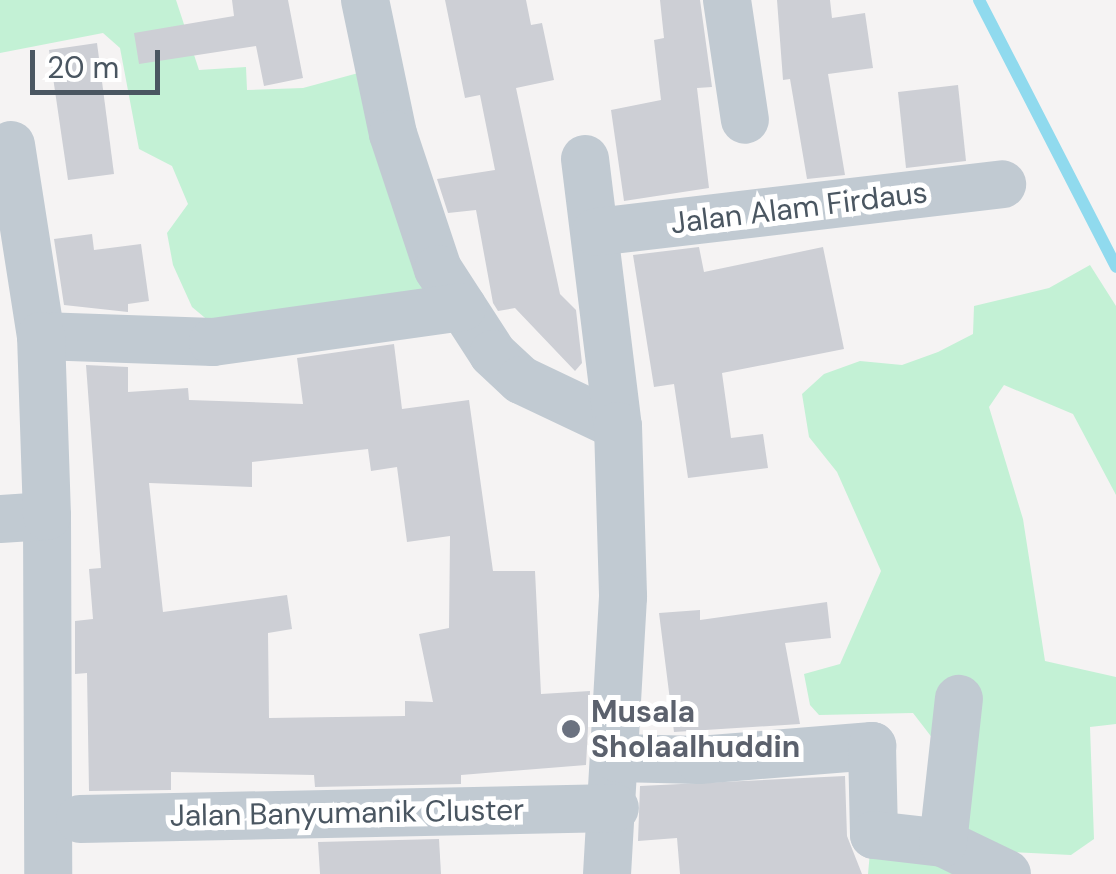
<!DOCTYPE html>
<style>
body{margin:0}
#map{position:relative;width:1116px;height:874px;overflow:hidden;background:#f5f3f3;font-family:"DM Sans",sans-serif}
div>[style]{position:absolute}
.green>*{inset:0;background:#c3f1d5}
.stream>*{height:12px;margin:-6px;padding:0 6px;transform-origin:6px;border-radius:6px;background:#90daee}
.building>*{inset:0;background:#cdcfd5}
.minor>*{height:48px;margin:-24px;padding:0 24px;transform-origin:24px;border-radius:24px;background:#c1cad2}
.dots>*{width:28px;height:28px;translate:-50% -50%;box-sizing:border-box;border:5px solid #fff;border-radius:50%}
span{translate:-50% -50%;white-space:nowrap;text-align:center;line-height:1.15;-webkit-text-stroke:10px #fff;paint-order:stroke}
.street-label{font-size:30px;color:#4a5661}
.worship-label{font-size:30px;color:#5b616d;font-weight:700}
.left{translate:0 -50%;text-align:left}
.scale{position:absolute;left:30px;top:50px;width:130px;height:45px;box-sizing:border-box;border:5px solid #4a5661;border-top:0;padding-left:12px;font-size:30px;line-height:35px;white-space:nowrap;color:#4a5661;-webkit-text-stroke:8px #fff;paint-order:stroke}
</style>
<div id="map">
<div class="green">
<i style="clip-path:polygon(0 0,176px 0,199px 70px,246px 67px,247px 90px,303px 88px,362px 72px,436px 295px,216px 327px,192px 307px,173px 265px,167px 233px,188px 204px,172px 166px,139px 149px,120px 48px,103px 33px,0 53px)"></i>
<i style="clip-path:polygon(1090px 265px,1116px 306px,1116px 495px,1073px 414px,1004px 385px,989px 407px,1023px 519px,1045px 661px,1116px 677px,1116px 724px,1090px 727px,1094px 839px,1071px 855px,989px 851px,991px 874px,868px 874px,870px 852px,917px 825px,957px 770px,913px 713px,819px 715px,810px 705px,804px 674px,840px 664px,881px 571px,837px 472px,809px 437px,802px 394px,824px 374px,860px 361px,902px 365px,938px 352px,973px 334px,974px 306px,1049px 288px)"></i>
</div>
<div class="stream">
<i style="left:979px;top:0;width:300px;rotate:62.8deg"></i>
</div>
<div class="building">
<i style="clip-path:polygon(232px 0,288px 0,303px 78px,264px 86px,256px 46px,139px 64px,134px 33px,234px 16px)"></i>
<i style="clip-path:polygon(445px 0,526px 0,531px 25px,542px 23px,554px 80px,516px 88px,560px 294px,576px 310px,582px 363px,575px 371px,515px 308px,498px 311px,493px 303px,476px 210px,448px 213px,437px 179px,495px 170px,480px 95px,465px 98px)"></i>
<i style="clip-path:polygon(660px 0,700px 0,712px 87px,697px 88px,709px 188px,624px 201px,611px 110px,661px 100px,654px 40px,664px 38px)"></i>
<i style="clip-path:polygon(777px 0,830px 0,832px 18px,865px 13px,873px 68px,828px 74px,845px 175px,807px 179px,790px 79px,783px 80px)"></i>
<i style="clip-path:polygon(97px 43px,114px 174px,68px 180px,49px 50px)"></i>
<i style="clip-path:polygon(958px 85px,966px 161px,906px 168px,898px 92px)"></i>
<i style="clip-path:polygon(92px 234px,94px 250px,141px 244px,149px 301px,128px 304px,128px 312px,64px 305px,54px 239px)"></i>
<i style="clip-path:polygon(699px 247px,704px 272px,823px 247px,844px 349px,722px 373px,731px 438px,763px 434px,768px 468px,688px 478px,674px 384px,654px 387px,633px 255px)"></i>
<i style="clip-path:polygon(evenodd,394px 344px,402px 409px,469px 400px,493px 571px,535px 571px,541px 694px,590px 691px,586px 765px,461px 775px,461px 784px,315px 787px,314px 775px,171px 772px,171px 790px,89px 791px,87px 673px,75px 674px,75px 621px,93px 619px,89px 569px,101px 568px,86px 365px,128px 367px,128px 392px,188px 388px,189px 400px,303px 404px,297px 358px,394px 344px,368px 449px,371px 471px,397px 467px,407px 542px,450px 536px,449px 628px,419px 634px,433px 702px,405px 701px,405px 716px,269px 718px,268px 633px,292px 629px,287px 595px,163px 612px,149px 483px,252px 487px,252px 462px,368px 449px)"></i>
<i style="clip-path:polygon(827px 602px,831px 638px,785px 643px,800px 724px,674px 732px,659px 613px,700px 610px,700px 620px)"></i>
<i style="clip-path:polygon(845px 776px,847px 836px,862px 874px,680px 874px,677px 838px,638px 841px,640px 786px)"></i>
<i style="clip-path:polygon(439px 839px,441px 874px,320px 874px,318px 842px)"></i>
</div>
<div class="minor">
<i style="left:365px;top:0;width:137px;rotate:78.2deg"></i>
<i style="left:393px;top:134px;width:142px;rotate:71.6deg"></i>
<i style="left:438px;top:269px;width:101px;rotate:57.1deg"></i>
<i style="left:493px;top:354px;width:38px;rotate:43deg"></i>
<i style="left:521px;top:380px;width:107px;rotate:25.4deg"></i>
<i style="left:727px;top:0;width:121px;rotate:81.5deg"></i>
<i style="left:11px;top:145px;width:193px;rotate:81.1deg"></i>
<i style="left:41px;top:336px;width:172px;rotate:2deg"></i>
<i style="left:213px;top:342px;width:252px;rotate:-8deg"></i>
<i style="left:585px;top:159px;width:269px;rotate:83deg"></i>
<i style="left:618px;top:426px;width:171px;rotate:88.3deg"></i>
<i style="left:623px;top:597px;width:277px;rotate:93.3deg"></i>
<i style="left:596px;top:232px;width:409px;rotate:-6.7deg"></i>
<i style="left:47px;top:516px;width:358px;rotate:89.8deg"></i>
<i style="left:0;top:519px;width:47px;rotate:-3.7deg"></i>
<i style="left:47px;top:516px;width:180px;rotate:-91.9deg"></i>
<i style="left:617px;top:758px;width:82px;rotate:1.4deg"></i>
<i style="left:699px;top:760px;width:174px;rotate:-4.6deg"></i>
<i style="left:872px;top:746px;width:89px;rotate:88.7deg"></i>
<i style="left:874px;top:835px;width:69px;rotate:6.6deg"></i>
<i style="left:943px;top:843px;width:71px;rotate:25.8deg"></i>
<i style="left:80px;top:819px;width:535px;rotate:-1.18deg"></i>
<i style="left:943px;top:843px;width:145px;rotate:-83.7deg"></i>
</div>
<div class="dots">
<i style="left:571px;top:729px;background:#6b7280"></i>
</div>
<div class="street-label">
<span style="left:799px;top:208px;rotate:-7deg">Jalan Alam Firdaus</span>
<span style="left:347px;top:813px;rotate:-1deg">Jalan Banyumanik Cluster</span>
</div>
<div class="worship-label">
<span class="left" style="left:591px;top:729px">Musala<br>Sholaalhuddin</span>
</div>
<div class="scale">20 m</div>
</div>
